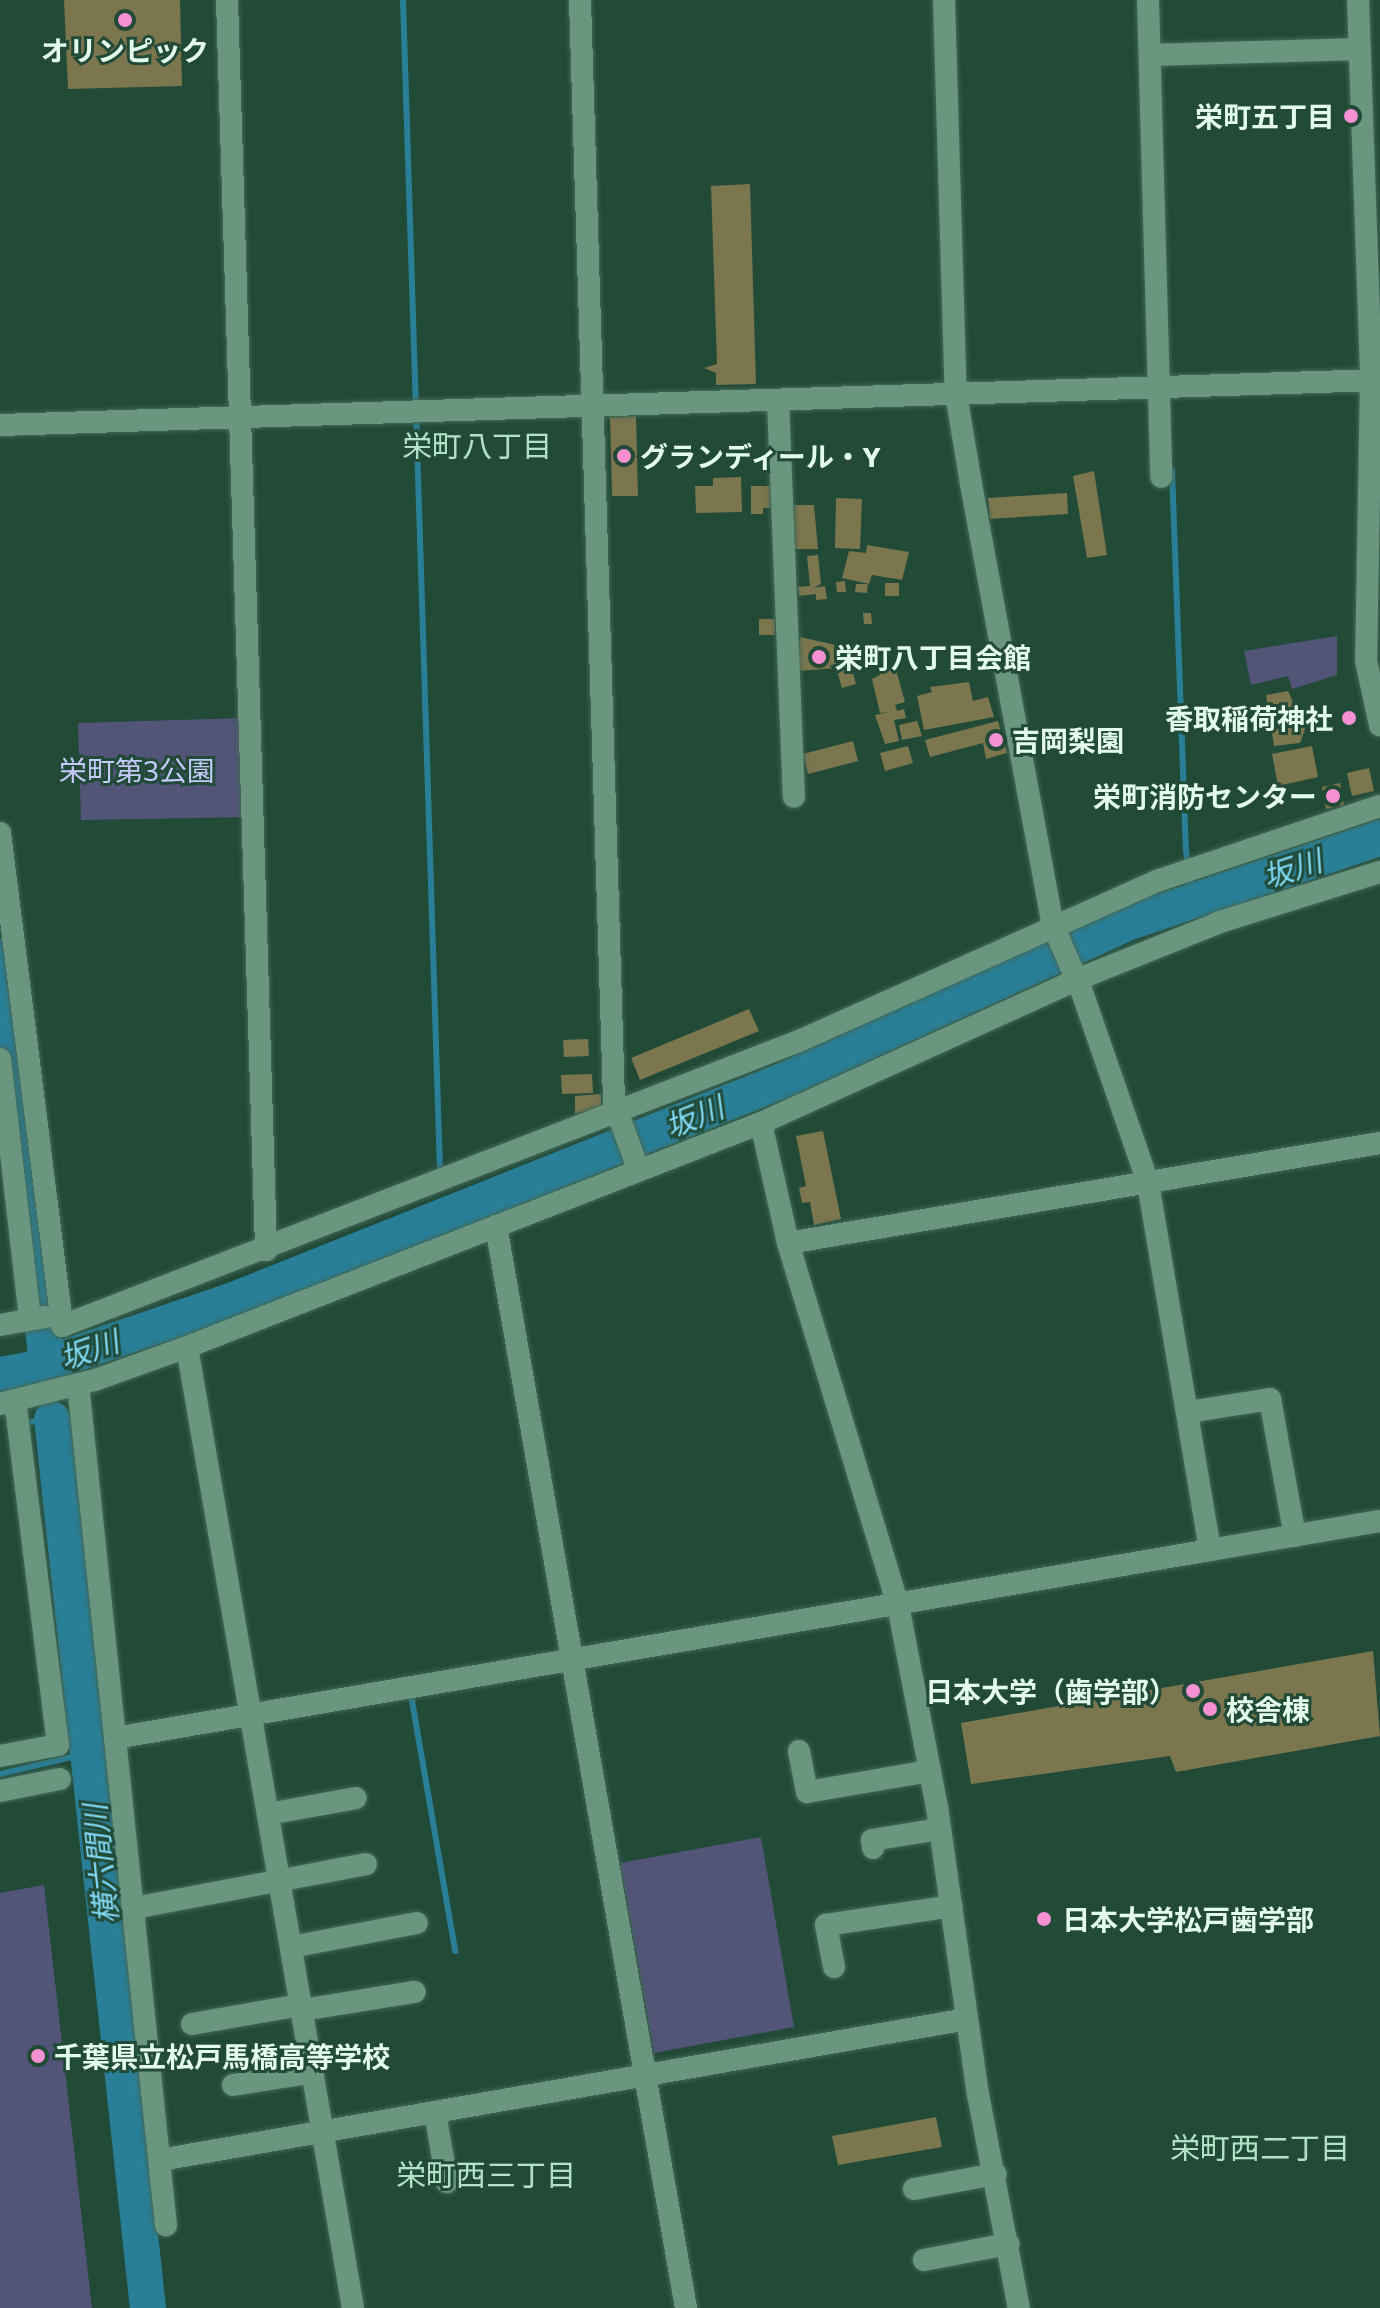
<!DOCTYPE html>
<meta charset="utf-8">
<style>
body{margin:0}
#map{position:relative;width:1380px;height:2308px;overflow:hidden;background:#214a37;font-family:Commissioner,"Noto Sans JP",sans-serif}
div>[style]{position:absolute}
.green>*{inset:0;background:#525478}
.stream>*{height:6px;margin:-3px;padding:0 3px;transform-origin:3px;border-radius:3px;background:#297f98}
.river>*{height:36px;margin:-18px;padding:0 18px;transform-origin:18px;border-radius:18px;background:#297f98}
.building>*{inset:0;background:#7c764e}
.roads{filter:drop-shadow(0 0 2px #426958) drop-shadow(0 0 2px #426958)}
.minor>*{height:22px;margin:-11px;padding:0 11px;transform-origin:11px;border-radius:11px;background:#6a967f}
.dots>*{width:22px;height:22px;translate:-50% -50%;box-sizing:border-box;border:4px solid #214a37;border-radius:50%}
span{translate:-50% -50%;white-space:nowrap;text-align:center;line-height:1.15;-webkit-text-stroke:6px #214a37;paint-order:stroke}
.poi-label{font-size:28px;color:#e3faed;font-weight:700}
.right{translate:-100% -50%;text-align:right}
.left{translate:0 -50%;text-align:left}
.park-label{font-size:28px;color:#c5c9fc}
.neighbourhood-label{font-size:30px;color:#b3e1c8}
.water-label{font-size:30px;color:#7fd8f5;font-style:italic}
</style>
<div id="map">
<div class="green">
<i style="clip-path:polygon(1337px 636px,1337px 675px,1292px 689px,1288px 676px,1251px 685px,1244px 651px)"></i>
<i style="clip-path:polygon(245px 718px,252px 817px,81px 820px,78px 723px)"></i>
<i style="clip-path:polygon(761px 1837px,794px 2027px,654px 2053px,620px 1863px)"></i>
<i style="clip-path:polygon(44px 1885px,92px 2308px,0 2308px,0 1893px)"></i>
</div>
<div class="stream">
<i style="left:403px;top:0;width:1171px;rotate:88.19deg"></i>
<i style="left:1172px;top:470px;width:381px;rotate:87.9deg"></i>
<i style="left:1186px;top:851px;width:48px;rotate:81.5deg"></i>
<i style="left:23px;top:1423px;width:29px;rotate:-8deg"></i>
<i style="left:411px;top:1695px;width:260px;rotate:80.2deg"></i>
<i style="left:0;top:1774px;width:90px;rotate:-13.4deg"></i>
</div>
<div class="river">
<i style="left:0;top:957px;width:408px;rotate:83.4deg"></i>
<i style="left:0;top:1375px;width:28px;rotate:-10deg"></i>
<i style="left:28px;top:1370px;width:214px;rotate:-18.8deg"></i>
<i style="left:231px;top:1301px;width:593px;rotate:-21.77deg"></i>
<i style="left:782px;top:1081px;width:383px;rotate:-24.6deg"></i>
<i style="left:1130px;top:922px;width:264px;rotate:-18.6deg"></i>
<i style="left:52px;top:1419px;width:894px;rotate:83.84deg"></i>
</div>
<div class="building">
<i style="clip-path:polygon(64px 0,180px 0,182px 86px,68px 89px)"></i>
<i style="clip-path:polygon(750px 184px,756px 384px,716px 385px,716px 373px,704px 368px,717px 364px,711px 186px)"></i>
<i style="clip-path:polygon(636px 416px,638px 496px,612px 496px,610px 417px)"></i>
<i style="clip-path:polygon(1094px 471px,1107px 555px,1087px 558px,1073px 476px)"></i>
<i style="clip-path:polygon(741px 477px,742px 512px,696px 513px,695px 486px,713px 486px,713px 478px)"></i>
<i style="clip-path:polygon(751px 486px,770px 486px,770px 508px,763px 508px,763px 514px,751px 514px)"></i>
<i style="clip-path:polygon(1067px 493px,1068px 514px,990px 519px,988px 498px)"></i>
<i style="clip-path:polygon(836px 498px,862px 499px,860px 549px,835px 548px)"></i>
<i style="clip-path:polygon(794px 505px,814px 505px,818px 549px,795px 549px)"></i>
<i style="clip-path:polygon(867px 545px,909px 552px,902px 580px,872px 575px,869px 584px,842px 578px,849px 551px,866px 553px)"></i>
<i style="clip-path:polygon(818px 555px,821px 584px,814px 588px,825px 586px,827px 599px,816px 600px,816px 594px,799px 596px,798px 587px,810px 586px,807px 556px)"></i>
<i style="clip-path:polygon(845px 581px,846px 592px,837px 592px,836px 582px)"></i>
<i style="clip-path:polygon(885px 583px,899px 583px,899px 596px,885px 596px)"></i>
<i style="clip-path:polygon(856px 584px,868px 584px,867px 593px,855px 592px)"></i>
<i style="clip-path:polygon(863px 613px,871px 613px,872px 624px,864px 624px)"></i>
<i style="clip-path:polygon(759px 619px,775px 619px,775px 635px,759px 635px)"></i>
<i style="clip-path:polygon(800px 637px,840px 646px,841px 668px,851px 665px,856px 684px,842px 688px,836px 668px,798px 671px)"></i>
<i style="clip-path:polygon(895px 666px,905px 702px,895px 705px,897px 711px,904px 709px,906px 718px,894px 720px,899px 741px,885px 744px,875px 715px,889px 712px,880px 713px,872px 679px,880px 675px,878px 670px)"></i>
<i style="clip-path:polygon(969px 682px,973px 701px,988px 697px,994px 717px,924px 730px,917px 696px,932px 692px,930px 687px)"></i>
<i style="clip-path:polygon(1288px 691px,1305px 729px,1300px 743px,1274px 746px,1266px 695px)"></i>
<i style="clip-path:polygon(917px 721px,922px 736px,902px 740px,899px 725px)"></i>
<i style="clip-path:polygon(998px 721px,1007px 753px,986px 759px,983px 743px,930px 757px,925px 740px)"></i>
<i style="clip-path:polygon(853px 741px,858px 761px,808px 774px,803px 754px)"></i>
<i style="clip-path:polygon(908px 746px,913px 763px,885px 771px,880px 753px)"></i>
<i style="clip-path:polygon(1312px 746px,1318px 777px,1278px 786px,1272px 754px)"></i>
<i style="clip-path:polygon(1369px 768px,1374px 791px,1352px 796px,1347px 773px)"></i>
<i style="clip-path:polygon(1340px 783px,1344px 805px,1326px 809px,1322px 787px)"></i>
<i style="clip-path:polygon(749px 1009px,759px 1031px,640px 1080px,631px 1058px)"></i>
<i style="clip-path:polygon(588px 1039px,589px 1056px,564px 1057px,563px 1040px)"></i>
<i style="clip-path:polygon(592px 1074px,593px 1093px,562px 1094px,561px 1075px)"></i>
<i style="clip-path:polygon(601px 1094px,601px 1107px,575px 1114px,575px 1096px)"></i>
<i style="clip-path:polygon(823px 1131px,841px 1219px,814px 1225px,810px 1202px,802px 1203px,799px 1188px,806px 1186px,796px 1136px)"></i>
<i style="clip-path:polygon(1373px 1651px,1380px 1736px,1176px 1772px,1170px 1756px,971px 1784px,961px 1723px)"></i>
<i style="clip-path:polygon(936px 2117px,942px 2147px,838px 2165px,832px 2136px)"></i>
</div>
<div class="roads">
<div class="minor">
<i style="left:227px;top:0;width:1251px;rotate:88.21deg"></i>
<i style="left:580px;top:0;width:1104px;rotate:88.23deg"></i>
<i style="left:614px;top:1103px;width:72px;rotate:69.8deg"></i>
<i style="left:944px;top:0;width:394px;rotate:88.3deg"></i>
<i style="left:956px;top:394px;width:91px;rotate:80.5deg"></i>
<i style="left:971px;top:484px;width:446px;rotate:79.5deg"></i>
<i style="left:1052px;top:923px;width:75px;rotate:66.5deg"></i>
<i style="left:1082px;top:992px;width:202px;rotate:70.9deg"></i>
<i style="left:1148px;top:1183px;width:372px;rotate:80.4deg"></i>
<i style="left:1210px;top:1550px;width:172px;rotate:-9.7deg"></i>
<i style="left:1148px;top:0;width:477px;rotate:88.4deg"></i>
<i style="left:1358px;top:0;width:380px;rotate:88deg"></i>
<i style="left:1371px;top:380px;width:281px;rotate:91deg"></i>
<i style="left:1366px;top:661px;width:66px;rotate:77.7deg"></i>
<i style="left:1151px;top:55px;width:209px;rotate:-1.6deg"></i>
<i style="left:778px;top:401px;width:396px;rotate:87.7deg"></i>
<i style="left:0;top:425px;width:1381px;rotate:-1.87deg"></i>
<i style="left:0;top:833px;width:497px;rotate:82.8deg"></i>
<i style="left:62px;top:1326px;width:790px;rotate:-21.14deg"></i>
<i style="left:799px;top:1041px;width:392px;rotate:-24.1deg"></i>
<i style="left:1157px;top:881px;width:235px;rotate:-18.6deg"></i>
<i style="left:0;top:1059px;width:262px;rotate:83.4deg"></i>
<i style="left:761px;top:1123px;width:123px;rotate:77.3deg"></i>
<i style="left:788px;top:1243px;width:378px;rotate:73.1deg"></i>
<i style="left:898px;top:1605px;width:206px;rotate:79.1deg"></i>
<i style="left:937px;top:1807px;width:290px;rotate:81.9deg"></i>
<i style="left:978px;top:2094px;width:218px;rotate:79.2deg"></i>
<i style="left:496px;top:1226px;width:1099px;rotate:80.04deg"></i>
<i style="left:788px;top:1243px;width:600px;rotate:-9.59deg"></i>
<i style="left:0;top:1325px;width:46px;rotate:-10.1deg"></i>
<i style="left:187px;top:1347px;width:975px;rotate:80.2deg"></i>
<i style="left:78px;top:1384px;width:846px;rotate:84.03deg"></i>
<i style="left:0;top:1404px;width:98px;rotate:-14.2deg"></i>
<i style="left:95px;top:1380px;width:98px;rotate:-19.7deg"></i>
<i style="left:187px;top:1347px;width:616px;rotate:-21.32deg"></i>
<i style="left:761px;top:1123px;width:346px;rotate:-24.4deg"></i>
<i style="left:1076px;top:980px;width:155px;rotate:-21.9deg"></i>
<i style="left:1220px;top:922px;width:168px;rotate:-17.4deg"></i>
<i style="left:1188px;top:1412px;width:83px;rotate:-9deg"></i>
<i style="left:1270px;top:1399px;width:139px;rotate:79.7deg"></i>
<i style="left:115px;top:1738px;width:1111px;rotate:-9.74deg"></i>
<i style="left:799px;top:1751px;width:42px;rotate:79deg"></i>
<i style="left:807px;top:1792px;width:125px;rotate:-9.7deg"></i>
<i style="left:0;top:1756px;width:59px;rotate:-10.7deg"></i>
<i style="left:58px;top:1745px;width:347px;rotate:-97.1deg"></i>
<i style="left:0;top:1791px;width:61px;rotate:-11.3deg"></i>
<i style="left:268px;top:1814px;width:89px;rotate:-10.3deg"></i>
<i style="left:873px;top:1848px;width:8px;rotate:-97deg"></i>
<i style="left:872px;top:1840px;width:69px;rotate:-9.2deg"></i>
<i style="left:134px;top:1908px;width:236px;rotate:-10.7deg"></i>
<i style="left:291px;top:1947px;width:128px;rotate:-10.8deg"></i>
<i style="left:834px;top:1967px;width:43px;rotate:-100.8deg"></i>
<i style="left:826px;top:1925px;width:127px;rotate:-8.6deg"></i>
<i style="left:302px;top:2010px;width:114px;rotate:-9.1deg"></i>
<i style="left:192px;top:2024px;width:111px;rotate:-9.9deg"></i>
<i style="left:233px;top:2085px;width:81px;rotate:-9.2deg"></i>
<i style="left:435px;top:2112px;width:71px;rotate:80.3deg"></i>
<i style="left:160px;top:2160px;width:819px;rotate:-9.91deg"></i>
<i style="left:914px;top:2189px;width:83px;rotate:-10.4deg"></i>
<i style="left:924px;top:2260px;width:86px;rotate:-10.8deg"></i>
</div>
</div>
<div class="dots">
<i style="left:125px;top:20px;background:#f591d2"></i>
<i style="left:1351px;top:116px;background:#f591d2"></i>
<i style="left:624px;top:456px;background:#f591d2"></i>
<i style="left:819px;top:657px;background:#f591d2"></i>
<i style="left:1349px;top:718px;background:#f591d2"></i>
<i style="left:996px;top:740px;background:#f591d2"></i>
<i style="left:1333px;top:796px;background:#f591d2"></i>
<i style="left:1193px;top:1691px;background:#f591d2"></i>
<i style="left:1210px;top:1709px;background:#f591d2"></i>
<i style="left:1044px;top:1919px;background:#f591d2"></i>
<i style="left:38px;top:2056px;background:#f591d2"></i>
</div>
<div class="poi-label">
<span style="left:125px;top:50px">オリンピック</span>
<span class="right" style="left:1335px;top:116px">栄町五丁目</span>
<span class="left" style="left:640px;top:456px">グランディール・Y</span>
<span class="left" style="left:835px;top:657px">栄町八丁目会館</span>
<span class="right" style="left:1333px;top:718px">香取稲荷神社</span>
<span class="left" style="left:1012px;top:740px">吉岡梨園</span>
<span class="right" style="left:1317px;top:796px">栄町消防センター</span>
<span class="right" style="left:1177px;top:1691px">日本大学（歯学部）</span>
<span class="left" style="left:1226px;top:1709px">校舎棟</span>
<span class="left" style="left:1062px;top:1919px">日本大学松戸歯学部</span>
<span class="left" style="left:54px;top:2056px">千葉県立松戸馬橋高等学校</span>
</div>
<div class="park-label">
<span style="left:137px;top:770px">栄町第3公園</span>
</div>
<div class="neighbourhood-label">
<span style="left:477px;top:445px">栄町八丁目</span>
<span style="left:1260px;top:2147px">栄町西二丁目</span>
<span style="left:486px;top:2174px">栄町西三丁目</span>
</div>
<div class="water-label">
<span style="left:1292px;top:868px;rotate:-18deg">坂川</span>
<span style="left:694px;top:1116px;rotate:-22deg">坂川</span>
<span style="left:89px;top:1349px;rotate:-19deg">坂川</span>
<span style="left:100px;top:1864px;rotate:-96deg">横六間川</span>
</div>
</div>
